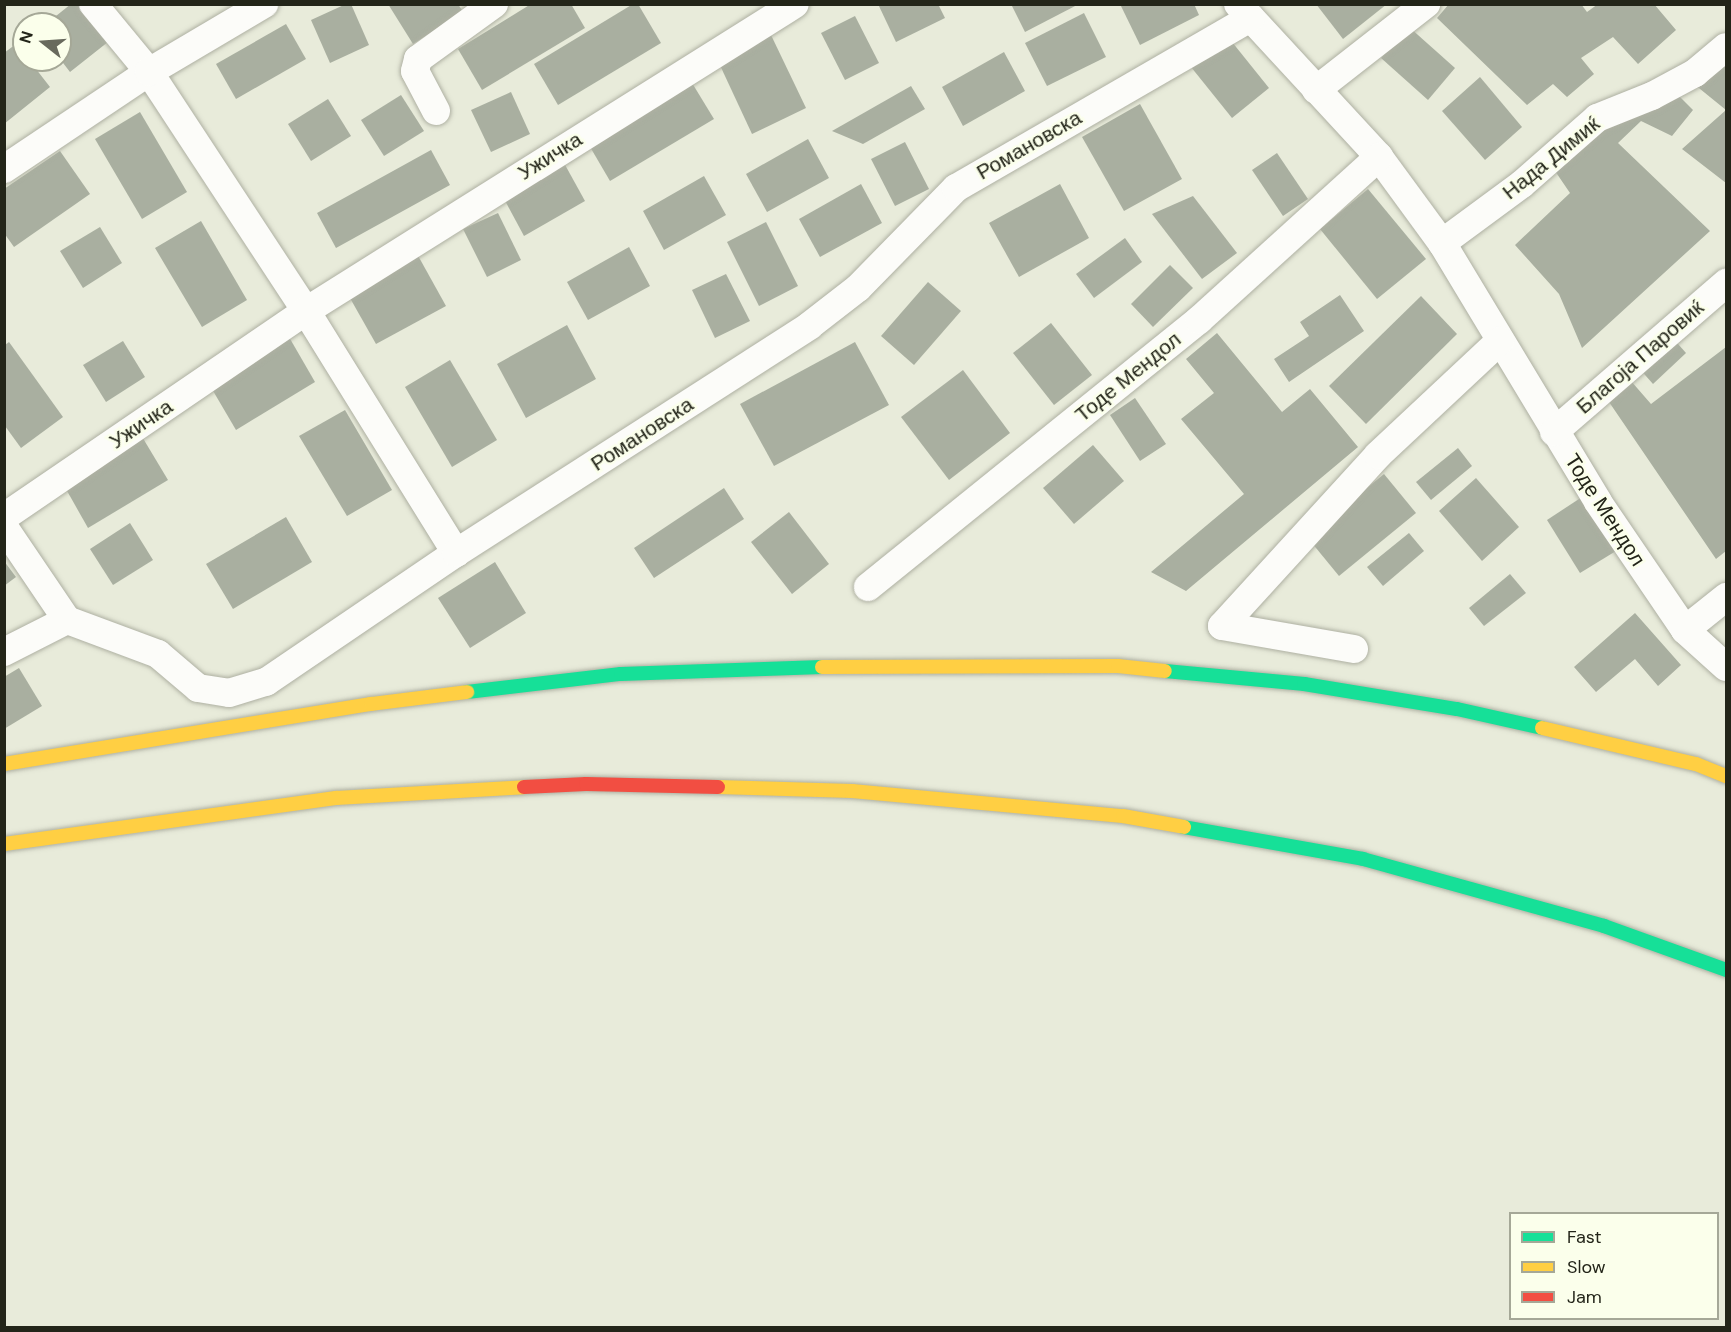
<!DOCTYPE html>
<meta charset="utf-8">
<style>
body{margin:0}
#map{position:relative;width:1731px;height:1332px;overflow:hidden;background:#e8ebda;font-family:"DM Sans",sans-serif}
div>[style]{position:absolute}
.building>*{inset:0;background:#a9afa0}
.roads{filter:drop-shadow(0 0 2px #aeb0a2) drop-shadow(0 0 2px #aeb0a2)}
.street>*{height:28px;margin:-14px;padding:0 14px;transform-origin:14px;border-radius:14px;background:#fcfcf9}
.fast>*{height:14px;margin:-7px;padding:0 7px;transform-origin:7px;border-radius:7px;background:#16e098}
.slow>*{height:14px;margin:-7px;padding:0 7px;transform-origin:7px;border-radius:7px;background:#ffcf43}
.jam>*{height:14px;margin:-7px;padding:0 7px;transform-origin:7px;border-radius:7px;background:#f24e42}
span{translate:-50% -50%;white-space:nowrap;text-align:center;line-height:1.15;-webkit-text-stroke:5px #fbffeb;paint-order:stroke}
.street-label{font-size:21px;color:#232519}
.frame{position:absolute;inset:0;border:6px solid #232519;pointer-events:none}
.legend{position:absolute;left:1509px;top:1212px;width:210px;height:108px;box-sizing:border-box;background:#fbffeb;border:2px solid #a5a897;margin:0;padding:8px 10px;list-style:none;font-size:18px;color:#232519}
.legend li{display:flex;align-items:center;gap:12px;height:30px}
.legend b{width:30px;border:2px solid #a5a897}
.north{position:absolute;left:12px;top:12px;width:60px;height:60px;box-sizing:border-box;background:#fbffeb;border:2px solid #a5a897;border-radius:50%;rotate:287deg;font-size:16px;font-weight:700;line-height:24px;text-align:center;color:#232519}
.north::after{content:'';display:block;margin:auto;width:21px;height:27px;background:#686a5d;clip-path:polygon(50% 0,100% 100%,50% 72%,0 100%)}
</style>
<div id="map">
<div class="building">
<i style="clip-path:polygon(71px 4px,87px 4px,113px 38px,70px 72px,60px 59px,60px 24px,46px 24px)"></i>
<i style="clip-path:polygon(346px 4px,351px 4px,369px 45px,330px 63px,311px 20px)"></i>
<i style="clip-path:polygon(388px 4px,458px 4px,463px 12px,413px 44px)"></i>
<i style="clip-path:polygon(531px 4px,571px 4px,585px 28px,482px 90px,458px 49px)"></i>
<i style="clip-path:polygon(633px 4px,638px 4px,661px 43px,558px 105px,534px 64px)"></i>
<i style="clip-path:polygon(878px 4px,938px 4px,945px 18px,896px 42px)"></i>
<i style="clip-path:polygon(1011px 4px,1079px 4px,1025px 32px)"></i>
<i style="clip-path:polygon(1120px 4px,1194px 4px,1199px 15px,1140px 45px)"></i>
<i style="clip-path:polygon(1316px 4px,1387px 4px,1343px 39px)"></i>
<i style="clip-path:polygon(1449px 4px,1581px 4px,1587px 12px,1598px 4px,1654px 4px,1676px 30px,1638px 64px,1613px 37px,1581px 58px,1594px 74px,1567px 97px,1553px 84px,1527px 105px,1437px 18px)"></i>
<i style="clip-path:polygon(1084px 13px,1106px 57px,1047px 86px,1025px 43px)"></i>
<i style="clip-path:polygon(855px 16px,879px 63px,845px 80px,821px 33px)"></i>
<i style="clip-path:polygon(286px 24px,306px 59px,236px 99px,216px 64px)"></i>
<i style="clip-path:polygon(1409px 27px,1455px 68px,1428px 100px,1381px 58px)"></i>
<i style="clip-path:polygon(771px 35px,806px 108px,752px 134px,718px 61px)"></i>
<i style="clip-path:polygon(1228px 37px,1269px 88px,1232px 118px,1191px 67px)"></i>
<i style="clip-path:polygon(16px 44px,24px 60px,29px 60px,50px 87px,4px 124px,4px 53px)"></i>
<i style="clip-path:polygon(1004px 52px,1025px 91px,963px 126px,942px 87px)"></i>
<i style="clip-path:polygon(1726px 66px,1726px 183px,1682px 149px,1726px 110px,1689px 80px)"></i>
<i style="clip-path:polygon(1480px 77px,1522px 127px,1485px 160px,1442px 111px)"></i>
<i style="clip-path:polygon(689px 78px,714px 119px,610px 181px,586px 140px)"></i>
<i style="clip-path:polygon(911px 86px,925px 109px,863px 144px,832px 131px)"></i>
<i style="clip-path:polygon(511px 92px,530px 134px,491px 152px,471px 110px)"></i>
<i style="clip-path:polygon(1675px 92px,1693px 110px,1672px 136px,1641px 121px,1618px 143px,1710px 231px,1582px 348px,1559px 294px,1515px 245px,1570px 193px,1555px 171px,1606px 122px)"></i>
<i style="clip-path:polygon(401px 95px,424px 131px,384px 156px,361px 120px)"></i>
<i style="clip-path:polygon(328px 99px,351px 136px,311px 161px,288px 124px)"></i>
<i style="clip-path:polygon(1140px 104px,1182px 179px,1124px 211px,1082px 137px)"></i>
<i style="clip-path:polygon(140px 112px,187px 192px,142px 219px,95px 139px)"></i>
<i style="clip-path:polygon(808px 139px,829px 178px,767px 212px,746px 174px)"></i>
<i style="clip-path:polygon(905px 142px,929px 189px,895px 206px,871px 159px)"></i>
<i style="clip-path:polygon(431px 150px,450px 185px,336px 248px,317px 213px)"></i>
<i style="clip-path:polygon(60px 151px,90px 194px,14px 247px,4px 233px,4px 189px)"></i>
<i style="clip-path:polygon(1277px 153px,1308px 199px,1283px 216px,1252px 170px)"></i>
<i style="clip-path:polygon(564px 163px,585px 201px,524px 236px,503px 197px)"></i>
<i style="clip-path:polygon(704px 176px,726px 215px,664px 250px,643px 211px)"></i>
<i style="clip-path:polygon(861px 184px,882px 223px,820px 257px,799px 219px)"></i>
<i style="clip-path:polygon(1060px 184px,1089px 238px,1019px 277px,989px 223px)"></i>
<i style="clip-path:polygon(1368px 189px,1426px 259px,1377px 299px,1320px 229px)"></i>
<i style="clip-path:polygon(1193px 196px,1237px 253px,1202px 279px,1152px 214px)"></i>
<i style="clip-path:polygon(498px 213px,521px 260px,487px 277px,463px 229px)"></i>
<i style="clip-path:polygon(201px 221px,247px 300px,202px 327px,155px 248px)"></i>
<i style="clip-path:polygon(766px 222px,798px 286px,759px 306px,727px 242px)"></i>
<i style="clip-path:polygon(100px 227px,122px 263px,83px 288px,60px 251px)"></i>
<i style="clip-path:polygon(1125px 238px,1142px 262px,1094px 298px,1076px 274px)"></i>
<i style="clip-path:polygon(629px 247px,650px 286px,588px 320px,567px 282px)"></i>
<i style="clip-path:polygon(416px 252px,446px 306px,376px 344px,346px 291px)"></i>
<i style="clip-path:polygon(1170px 265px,1193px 288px,1153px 327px,1131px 304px)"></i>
<i style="clip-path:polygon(726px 274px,750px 321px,715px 338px,692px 290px)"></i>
<i style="clip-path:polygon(928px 282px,961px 311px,914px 365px,881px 336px)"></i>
<i style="clip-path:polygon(1340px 295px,1364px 331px,1289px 382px,1274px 359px,1309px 336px,1300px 322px)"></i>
<i style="clip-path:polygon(1421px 296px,1457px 334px,1366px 424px,1329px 386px)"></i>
<i style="clip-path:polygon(1051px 323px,1092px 375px,1054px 405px,1013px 353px)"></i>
<i style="clip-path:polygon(567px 325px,596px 379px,526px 418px,497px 364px)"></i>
<i style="clip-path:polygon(1217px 333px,1282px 412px,1310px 389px,1358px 447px,1186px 591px,1151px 572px,1244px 494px,1181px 419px,1214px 393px,1186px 359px)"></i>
<i style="clip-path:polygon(1671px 336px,1686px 353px,1653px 384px,1638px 367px)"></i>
<i style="clip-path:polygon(289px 337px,315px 382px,236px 430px,209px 384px)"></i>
<i style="clip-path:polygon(123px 341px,145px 377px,106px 402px,83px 365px)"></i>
<i style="clip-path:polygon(9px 342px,63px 417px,21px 448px,5px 426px,5px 345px)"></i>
<i style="clip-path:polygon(855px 342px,889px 405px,774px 466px,740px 404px)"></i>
<i style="clip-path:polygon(1726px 347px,1726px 551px,1716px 559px,1607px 399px,1631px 381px,1651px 404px)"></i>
<i style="clip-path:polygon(450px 360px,497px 440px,452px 467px,405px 387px)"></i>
<i style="clip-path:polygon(963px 370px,1010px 433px,949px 480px,901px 417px)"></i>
<i style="clip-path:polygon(1135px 398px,1166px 444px,1140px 461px,1110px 415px)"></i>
<i style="clip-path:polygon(345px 410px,392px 490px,347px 516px,299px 436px)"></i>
<i style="clip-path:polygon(141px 435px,168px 480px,88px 528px,62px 482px)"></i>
<i style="clip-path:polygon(1093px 445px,1124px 481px,1074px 524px,1043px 488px)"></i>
<i style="clip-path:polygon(1458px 448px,1472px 466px,1431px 500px,1416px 482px)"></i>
<i style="clip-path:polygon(1384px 474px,1416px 513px,1339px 576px,1307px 537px)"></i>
<i style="clip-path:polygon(1476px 478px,1519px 527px,1482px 561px,1439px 511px)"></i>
<i style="clip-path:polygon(724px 488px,744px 519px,654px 578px,634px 548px)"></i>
<i style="clip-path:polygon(1582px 497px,1616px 551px,1580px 573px,1547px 520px)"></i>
<i style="clip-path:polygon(789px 512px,829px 564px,792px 594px,751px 542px)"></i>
<i style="clip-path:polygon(286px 517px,312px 562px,233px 609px,206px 564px)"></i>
<i style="clip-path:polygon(130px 523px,153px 560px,113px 585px,90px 549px)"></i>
<i style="clip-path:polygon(1409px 533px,1424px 551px,1383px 586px,1367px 567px)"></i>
<i style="clip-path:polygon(4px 561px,16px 577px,4px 586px)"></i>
<i style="clip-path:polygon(495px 562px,526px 613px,470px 648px,438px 598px)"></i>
<i style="clip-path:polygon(1510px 574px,1526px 593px,1484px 626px,1469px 608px)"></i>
<i style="clip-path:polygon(1635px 613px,1681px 665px,1658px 686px,1635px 659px,1596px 692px,1574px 667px)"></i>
<i style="clip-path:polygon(19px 668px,42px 706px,4px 729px,4px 677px)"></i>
</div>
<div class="roads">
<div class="street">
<i style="left:93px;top:4px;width:88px;rotate:50.5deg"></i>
<i style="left:149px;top:72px;width:286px;rotate:56.7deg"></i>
<i style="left:306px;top:311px;width:285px;rotate:58.2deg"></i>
<i style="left:1238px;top:4px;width:208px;rotate:47.3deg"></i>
<i style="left:1379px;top:157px;width:107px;rotate:53.8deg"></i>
<i style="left:1442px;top:243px;width:302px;rotate:58.9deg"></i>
<i style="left:1598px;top:502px;width:155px;rotate:55.8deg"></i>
<i style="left:1685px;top:630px;width:55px;rotate:42.1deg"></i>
<i style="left:1316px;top:90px;width:140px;rotate:-38deg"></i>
<i style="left:436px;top:111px;width:45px;rotate:-117.7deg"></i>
<i style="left:415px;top:71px;width:12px;rotate:-76deg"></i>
<i style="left:418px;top:59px;width:94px;rotate:-35.9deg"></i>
<i style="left:4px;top:169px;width:174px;rotate:-33.8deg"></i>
<i style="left:149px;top:72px;width:134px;rotate:-30.6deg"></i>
<i style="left:1442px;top:243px;width:99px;rotate:-36.4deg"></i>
<i style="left:1522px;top:184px;width:100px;rotate:-41.3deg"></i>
<i style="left:1597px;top:118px;width:59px;rotate:-21.8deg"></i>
<i style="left:1652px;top:96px;width:49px;rotate:-28.1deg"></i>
<i style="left:1695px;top:73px;width:40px;rotate:-40deg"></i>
<i style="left:1554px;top:432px;width:228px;rotate:-40.9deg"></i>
<i style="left:4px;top:517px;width:366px;rotate:-34.3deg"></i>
<i style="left:306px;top:311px;width:577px;rotate:-32.12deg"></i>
<i style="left:4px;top:527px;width:112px;rotate:55.9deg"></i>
<i style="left:868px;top:587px;width:425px;rotate:-38.9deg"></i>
<i style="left:1199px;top:320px;width:243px;rotate:-42.2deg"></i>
<i style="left:1685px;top:630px;width:53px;rotate:-38.8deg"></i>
<i style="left:1354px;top:649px;width:134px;rotate:-170.1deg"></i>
<i style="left:1222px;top:626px;width:231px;rotate:-47.6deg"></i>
<i style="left:1378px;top:455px;width:167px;rotate:-43.1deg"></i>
<i style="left:4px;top:652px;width:71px;rotate:-26.9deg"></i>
<i style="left:67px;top:620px;width:97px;rotate:20.5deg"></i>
<i style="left:158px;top:654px;width:52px;rotate:40.4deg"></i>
<i style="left:198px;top:688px;width:31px;rotate:9deg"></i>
<i style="left:229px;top:693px;width:39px;rotate:-17deg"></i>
<i style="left:266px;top:682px;width:230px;rotate:-34.2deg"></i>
<i style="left:456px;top:553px;width:420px;rotate:-32.7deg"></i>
<i style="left:809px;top:326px;width:62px;rotate:-37.8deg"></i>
<i style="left:858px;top:288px;width:140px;rotate:-45.6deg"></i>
<i style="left:956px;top:188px;width:340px;rotate:-30deg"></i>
</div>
<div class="fast">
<i style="left:1165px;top:671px;width:140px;rotate:5.3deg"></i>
<i style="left:1304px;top:684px;width:155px;rotate:9.3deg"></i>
<i style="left:1457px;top:709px;width:87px;rotate:12.6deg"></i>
<i style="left:467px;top:692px;width:155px;rotate:-6.7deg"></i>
<i style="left:621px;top:674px;width:201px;rotate:-2deg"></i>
<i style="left:1184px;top:827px;width:182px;rotate:10.1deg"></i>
<i style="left:1363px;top:859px;width:250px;rotate:15.5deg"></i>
<i style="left:1604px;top:926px;width:130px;rotate:19.8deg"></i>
</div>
<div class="slow">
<i style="left:822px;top:667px;width:296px;rotate:-0.2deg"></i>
<i style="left:1118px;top:666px;width:47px;rotate:6.1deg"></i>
<i style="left:1542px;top:728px;width:158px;rotate:13.2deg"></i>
<i style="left:1696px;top:764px;width:32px;rotate:22deg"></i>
<i style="left:4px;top:764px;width:372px;rotate:-9.3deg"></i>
<i style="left:371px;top:704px;width:97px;rotate:-7.1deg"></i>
<i style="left:718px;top:787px;width:134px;rotate:1.7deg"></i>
<i style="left:852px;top:791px;width:272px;rotate:5.3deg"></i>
<i style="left:1123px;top:816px;width:62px;rotate:10.2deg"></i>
<i style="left:4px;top:844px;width:335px;rotate:-7.9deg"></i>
<i style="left:336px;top:798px;width:188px;rotate:-3.3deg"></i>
</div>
<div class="jam">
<i style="left:524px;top:787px;width:62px;rotate:-2.8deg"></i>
<i style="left:586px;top:784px;width:132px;rotate:1.3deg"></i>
</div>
</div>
<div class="street-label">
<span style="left:1029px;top:145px;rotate:-30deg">Романовска</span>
<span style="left:550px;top:156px;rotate:-32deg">Ужичка</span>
<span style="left:1551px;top:158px;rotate:-39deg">Нада Димиќ</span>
<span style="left:1640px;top:357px;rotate:-41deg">Благоја Паровиќ</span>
<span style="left:1128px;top:377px;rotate:-39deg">Тоде Мендол</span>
<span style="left:141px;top:424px;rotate:-34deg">Ужичка</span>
<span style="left:642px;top:434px;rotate:-33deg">Романовска</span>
<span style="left:1605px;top:510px;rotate:57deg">Тоде Мендол</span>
</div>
<div class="frame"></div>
<ul class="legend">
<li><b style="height:8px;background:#16e098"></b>Fast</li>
<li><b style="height:8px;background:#ffcf43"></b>Slow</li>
<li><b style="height:8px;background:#f24e42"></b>Jam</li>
</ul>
<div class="north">N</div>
</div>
